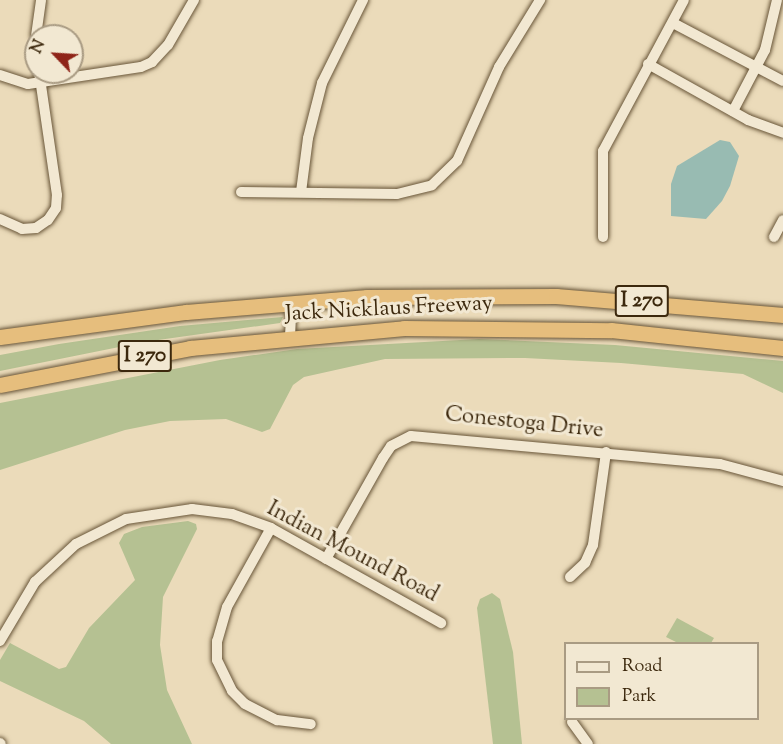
<!DOCTYPE html>
<style>
body{margin:0}
#map{position:relative;width:783px;height:744px;overflow:hidden;background:#ebdbba;font-family:"Sorts Mill Goudy",serif}
div>[style]{position:absolute}
.green>*{inset:0;background:#b5c192}
.water>*{inset:0;background:#98bbb2}
.roads{filter:drop-shadow(0 0 2px #685538) drop-shadow(0 0 2px #685538)}
.minor>*{height:10px;margin:-5px;padding:0 5px;transform-origin:5px;border-radius:5px;background:#f2e8d2}
.highway>*{height:15px;margin:-7.5px;padding:0 7.5px;transform-origin:7.5px;border-radius:7.5px;background:#e6be7d}
span{translate:-50% -50%;white-space:nowrap;text-align:center;line-height:1.15;-webkit-text-stroke:6px #f2e8d2;paint-order:stroke}
.shield-label span{padding:2px 4px;background:#f2e8d2;border:2px solid;border-radius:4px;-webkit-text-stroke-width:0}
.shield-label{font-size:21px;color:#3c280d;font-weight:700}
.street-label{font-size:22px;color:#3c280d}
.legend{position:absolute;left:564px;top:642px;width:195px;height:78px;box-sizing:border-box;background:#f2e8d2;border:2px solid #a99b83;margin:0;padding:8px 10px;list-style:none;font-size:18px;color:#3c280d}
.legend li{display:flex;align-items:center;gap:12px;height:30px}
.legend b{width:30px;border:2px solid #a99b83}
.north{position:absolute;left:24px;top:24px;width:60px;height:60px;box-sizing:border-box;background:#f2e8d2;border:2px solid #a99b83;border-radius:50%;rotate:295deg;font-size:16px;font-weight:700;line-height:24px;text-align:center;color:#3c280d}
.north::after{content:'';display:block;margin:auto;width:21px;height:27px;background:#8f2418;clip-path:polygon(50% 0,100% 100%,50% 72%,0 100%)}
</style>
<div id="map">
<div class="green">
<i style="clip-path:polygon(283px 317px,280px 323px,144px 342px,0 371px,0 355px,59px 344px,180px 326px)"></i>
<i style="clip-path:polygon(479px 339px,615px 345px,783px 361px,783px 393px,743px 374px,621px 363px,525px 358px,385px 359px,304px 377px,293px 385px,270px 429px,262px 432px,226px 419px,170px 421px,125px 430px,0 470px,0 403px,220px 360px,297px 349px)"></i>
<i style="clip-path:polygon(188px 521px,196px 524px,197px 529px,163px 597px,160px 645px,167px 690px,192px 744px,111px 744px,84px 721px,0 681px,0 660px,10px 643px,59px 669px,66px 667px,89px 628px,135px 580px,119px 543px,124px 534px,142px 527px)"></i>
<i style="clip-path:polygon(492px 593px,500px 599px,513px 652px,522px 744px,493px 744px,477px 608px,480px 599px)"></i>
<i style="clip-path:polygon(677px 618px,714px 638px,711px 643px,678px 643px,666px 637px)"></i>
</div>
<div class="water">
<i style="clip-path:polygon(720px 140px,730px 142px,739px 156px,730px 186px,722px 201px,706px 219px,671px 216px,671px 184px,677px 166px)"></i>
</div>
<div class="roads">
<div class="minor">
<i style="left:673px;top:23px;width:124px;rotate:27.8deg"></i>
<i style="left:36px;top:36px;width:36px;rotate:-82deg"></i>
<i style="left:648px;top:64px;width:115px;rotate:29.2deg"></i>
<i style="left:748px;top:120px;width:37px;rotate:20deg"></i>
<i style="left:0;top:75px;width:29px;rotate:18deg"></i>
<i style="left:28px;top:84px;width:114px;rotate:-8.6deg"></i>
<i style="left:141px;top:67px;width:12px;rotate:-24deg"></i>
<i style="left:152px;top:62px;width:23px;rotate:-47deg"></i>
<i style="left:168px;top:45px;width:52px;rotate:-60deg"></i>
<i style="left:733px;top:111px;width:69px;rotate:-62.3deg"></i>
<i style="left:765px;top:50px;width:51px;rotate:-76.5deg"></i>
<i style="left:241px;top:192px;width:156px;rotate:0.7deg"></i>
<i style="left:397px;top:194px;width:36px;rotate:-14deg"></i>
<i style="left:432px;top:185px;width:35px;rotate:-44deg"></i>
<i style="left:457px;top:161px;width:103px;rotate:-65.9deg"></i>
<i style="left:499px;top:67px;width:79px;rotate:-58.5deg"></i>
<i style="left:301px;top:192px;width:54px;rotate:-82.6deg"></i>
<i style="left:308px;top:138px;width:57px;rotate:-75.7deg"></i>
<i style="left:322px;top:83px;width:93px;rotate:-63.7deg"></i>
<i style="left:0;top:219px;width:24px;rotate:24deg"></i>
<i style="left:22px;top:229px;width:14px;rotate:-4deg"></i>
<i style="left:36px;top:228px;width:14px;rotate:-34deg"></i>
<i style="left:48px;top:220px;width:14px;rotate:-56deg"></i>
<i style="left:56px;top:208px;width:13px;rotate:-86deg"></i>
<i style="left:57px;top:195px;width:124px;rotate:-98.3deg"></i>
<i style="left:603px;top:237px;width:86px;rotate:-90deg"></i>
<i style="left:603px;top:151px;width:171px;rotate:-61.8deg"></i>
<i style="left:774px;top:237px;width:19px;rotate:-62deg"></i>
<i style="left:290px;top:336px;width:34px;rotate:-87deg"></i>
<i style="left:271px;top:528px;width:90px;rotate:119.1deg"></i>
<i style="left:227px;top:607px;width:35px;rotate:106deg"></i>
<i style="left:217px;top:641px;width:19px;rotate:90deg"></i>
<i style="left:217px;top:660px;width:34px;rotate:64deg"></i>
<i style="left:232px;top:691px;width:18px;rotate:45deg"></i>
<i style="left:245px;top:704px;width:36px;rotate:27deg"></i>
<i style="left:277px;top:720px;width:34px;rotate:7deg"></i>
<i style="left:326px;top:559px;width:116px;rotate:-60.6deg"></i>
<i style="left:383px;top:458px;width:14px;rotate:-56deg"></i>
<i style="left:391px;top:446px;width:22px;rotate:-27deg"></i>
<i style="left:411px;top:436px;width:310px;rotate:5.2deg"></i>
<i style="left:720px;top:464px;width:65px;rotate:15.1deg"></i>
<i style="left:570px;top:577px;width:21px;rotate:-43deg"></i>
<i style="left:585px;top:563px;width:20px;rotate:-66deg"></i>
<i style="left:593px;top:545px;width:94px;rotate:-82deg"></i>
<i style="left:0;top:641px;width:69px;rotate:-59.3deg"></i>
<i style="left:35px;top:582px;width:56px;rotate:-42.8deg"></i>
<i style="left:76px;top:544px;width:56px;rotate:-26.6deg"></i>
<i style="left:126px;top:519px;width:67px;rotate:-8.6deg"></i>
<i style="left:192px;top:509px;width:40px;rotate:7.1deg"></i>
<i style="left:232px;top:514px;width:41px;rotate:19.7deg"></i>
<i style="left:271px;top:528px;width:195px;rotate:29.2deg"></i>
<i style="left:572px;top:722px;width:27px;rotate:54deg"></i>
<i style="left:0;top:743px;width:1px;rotate:45deg"></i>
</div>
<div class="highway">
<i style="left:0;top:337px;width:188px;rotate:-7.7deg"></i>
<i style="left:186px;top:312px;width:182px;rotate:-4.7deg"></i>
<i style="left:367px;top:297px;width:189px;rotate:-0.3deg"></i>
<i style="left:556px;top:296px;width:228px;rotate:4.8deg"></i>
<i style="left:0;top:385px;width:194px;rotate:-11deg"></i>
<i style="left:190px;top:348px;width:215px;rotate:-5.3deg"></i>
<i style="left:404px;top:328px;width:207px;rotate:0.6deg"></i>
<i style="left:611px;top:330px;width:173px;rotate:6deg"></i>
</div>
</div>
<div class="shield-label">
<span style="left:642px;top:301px">I 270</span>
<span style="left:145px;top:356px">I 270</span>
</div>
<div class="street-label">
<span style="left:389px;top:310px;rotate:-3deg">Jack Nicklaus Freeway</span>
<span style="left:524px;top:424px;rotate:6deg">Conestoga Drive</span>
<span style="left:352px;top:553px;rotate:28deg">Indian Mound Road</span>
</div>
<ul class="legend">
<li><b style="height:8px;background:#f2e8d2"></b>Road</li>
<li><b style="height:16px;background:#b5c192"></b>Park</li>
</ul>
<div class="north">N</div>
</div>
